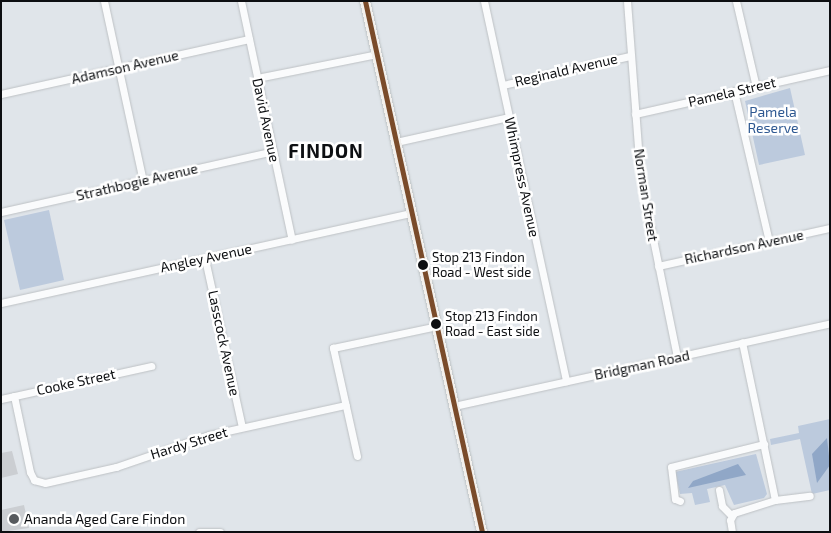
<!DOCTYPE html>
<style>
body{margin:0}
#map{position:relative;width:831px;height:533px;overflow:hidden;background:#e0e5ea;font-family:"Exo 2",sans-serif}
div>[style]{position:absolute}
.green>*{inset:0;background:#bccadd}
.water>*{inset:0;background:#90a7c7}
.building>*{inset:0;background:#cbced2}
.roads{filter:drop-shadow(0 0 1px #bdc1c4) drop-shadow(0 0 1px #bdc1c4)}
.minor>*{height:7px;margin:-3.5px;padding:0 3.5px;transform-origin:3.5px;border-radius:3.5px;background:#fafbfc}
.secondary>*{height:10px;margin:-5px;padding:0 5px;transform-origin:5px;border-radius:5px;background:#f2f0ed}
.bus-1>*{height:5px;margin:-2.5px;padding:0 2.5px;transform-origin:2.5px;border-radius:2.5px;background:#7a4b2a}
.dots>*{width:14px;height:14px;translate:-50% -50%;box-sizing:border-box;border:2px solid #fff;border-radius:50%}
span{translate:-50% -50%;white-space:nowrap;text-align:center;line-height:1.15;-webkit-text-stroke:5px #fff;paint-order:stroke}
.bus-label{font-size:13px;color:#0d0f12}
.left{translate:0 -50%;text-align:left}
.street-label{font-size:14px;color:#0d0f12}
.park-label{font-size:14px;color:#2e5891}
.poi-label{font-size:14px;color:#0d0f12}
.district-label{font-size:19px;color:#0d0f12;font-weight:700;letter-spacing:1px}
.frame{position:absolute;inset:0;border:2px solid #0d0f12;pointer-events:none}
</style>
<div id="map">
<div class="green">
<i style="clip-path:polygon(790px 88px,805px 155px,759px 165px,745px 101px)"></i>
<i style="clip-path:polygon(49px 210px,64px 280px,20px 290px,4px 220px)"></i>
<i style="clip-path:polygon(830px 419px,830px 490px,812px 494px,800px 439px,771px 445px,770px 439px,799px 433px,798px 426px)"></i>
<i style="clip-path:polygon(756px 454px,767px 494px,764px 498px,734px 505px,725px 485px,707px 489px,710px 502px,695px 505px,692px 493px,680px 494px,675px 472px)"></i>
</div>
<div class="water">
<i style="clip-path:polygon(827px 438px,830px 465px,817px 483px,812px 454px)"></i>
<i style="clip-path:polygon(738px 464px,746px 475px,688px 488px,693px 481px)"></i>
</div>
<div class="building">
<i style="clip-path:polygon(12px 451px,18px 474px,1px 478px,1px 453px)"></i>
<i style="clip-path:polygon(24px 505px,29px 528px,1px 532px,1px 510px)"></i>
</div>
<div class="roads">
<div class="minor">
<i style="left:104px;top:1px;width:184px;rotate:77.8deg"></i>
<i style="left:241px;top:1px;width:244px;rotate:78deg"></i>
<i style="left:484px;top:1px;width:389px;rotate:77.8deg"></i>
<i style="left:627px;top:1px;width:174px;rotate:85.7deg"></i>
<i style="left:640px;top:175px;width:186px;rotate:78.5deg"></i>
<i style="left:736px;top:1px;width:88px;rotate:76.9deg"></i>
<i style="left:257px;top:78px;width:122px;rotate:-11.3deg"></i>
<i style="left:503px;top:85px;width:130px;rotate:-12.9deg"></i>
<i style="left:734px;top:91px;width:155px;rotate:76.9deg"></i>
<i style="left:1px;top:94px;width:254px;rotate:-12.5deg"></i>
<i style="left:635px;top:114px;width:200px;rotate:-12.7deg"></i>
<i style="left:396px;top:142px;width:116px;rotate:-12.5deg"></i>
<i style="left:1px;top:212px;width:279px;rotate:-12.6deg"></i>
<i style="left:205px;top:259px;width:172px;rotate:77.6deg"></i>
<i style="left:658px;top:266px;width:176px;rotate:-12.5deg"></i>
<i style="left:1px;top:303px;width:420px;rotate:-12.4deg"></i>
<i style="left:14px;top:396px;width:78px;rotate:78.1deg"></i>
<i style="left:30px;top:472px;width:9px;rotate:63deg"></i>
<i style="left:34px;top:480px;width:11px;rotate:15deg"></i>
<i style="left:45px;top:483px;width:73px;rotate:-12.7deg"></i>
<i style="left:116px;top:467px;width:98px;rotate:-19deg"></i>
<i style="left:209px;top:435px;width:140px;rotate:-12.4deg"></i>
<i style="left:1px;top:399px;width:154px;rotate:-12.4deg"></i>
<i style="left:454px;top:406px;width:385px;rotate:-12.4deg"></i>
<i style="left:357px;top:456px;width:111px;rotate:-102.5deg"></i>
<i style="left:333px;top:348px;width:106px;rotate:-11.9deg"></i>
<i style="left:719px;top:490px;width:16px;rotate:79deg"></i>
<i style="left:722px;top:506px;width:13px;rotate:45deg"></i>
<i style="left:775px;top:500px;width:35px;rotate:-7deg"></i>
<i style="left:680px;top:501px;width:5px;rotate:-158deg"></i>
<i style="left:675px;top:499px;width:32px;rotate:-97deg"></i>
<i style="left:671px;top:467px;width:96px;rotate:-13.9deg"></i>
<i style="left:199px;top:532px;width:21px"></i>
<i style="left:732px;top:532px;width:12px;rotate:-99deg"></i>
<i style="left:730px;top:520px;width:8px;rotate:-60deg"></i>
<i style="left:734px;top:513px;width:43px;rotate:-17.6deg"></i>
<i style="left:775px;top:500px;width:161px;rotate:-101.8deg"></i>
</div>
<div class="secondary">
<i style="left:365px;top:1px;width:544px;rotate:77.57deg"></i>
</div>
</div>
<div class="bus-1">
<i style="left:365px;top:1px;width:544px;rotate:77.57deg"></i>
</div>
<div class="dots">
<i style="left:423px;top:265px;background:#0d0f12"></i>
<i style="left:436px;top:324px;background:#0d0f12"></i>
<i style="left:14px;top:519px;background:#575a5e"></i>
</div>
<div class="bus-label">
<span class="left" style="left:432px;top:265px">Stop 213 Findon<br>Road - West side</span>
<span class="left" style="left:445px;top:324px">Stop 213 Findon<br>Road - East side</span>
</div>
<div class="street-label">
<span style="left:125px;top:67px;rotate:-13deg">Adamson Avenue</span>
<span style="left:566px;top:70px;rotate:-13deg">Reginald Avenue</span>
<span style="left:732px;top:92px;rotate:-13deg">Pamela Street</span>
<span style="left:266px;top:120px;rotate:78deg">David Avenue</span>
<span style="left:522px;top:177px;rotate:78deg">Whimpress Avenue</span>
<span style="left:137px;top:182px;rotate:-13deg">Strathbogie Avenue</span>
<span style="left:646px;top:195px;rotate:81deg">Norman Street</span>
<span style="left:744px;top:247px;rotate:-12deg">Richardson Avenue</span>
<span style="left:206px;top:258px;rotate:-12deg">Angley Avenue</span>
<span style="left:224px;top:343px;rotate:78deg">Lasscock Avenue</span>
<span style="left:642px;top:365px;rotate:-12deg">Bridgman Road</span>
<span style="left:76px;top:382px;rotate:-12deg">Cooke Street</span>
<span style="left:189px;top:443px;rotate:-17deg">Hardy Street</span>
</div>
<div class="park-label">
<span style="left:773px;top:120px">Pamela<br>Reserve</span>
</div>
<div class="poi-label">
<span class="left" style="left:24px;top:519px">Ananda Aged Care Findon</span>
</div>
<div class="district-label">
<span style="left:326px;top:151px">FINDON</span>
</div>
<div class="frame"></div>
</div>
